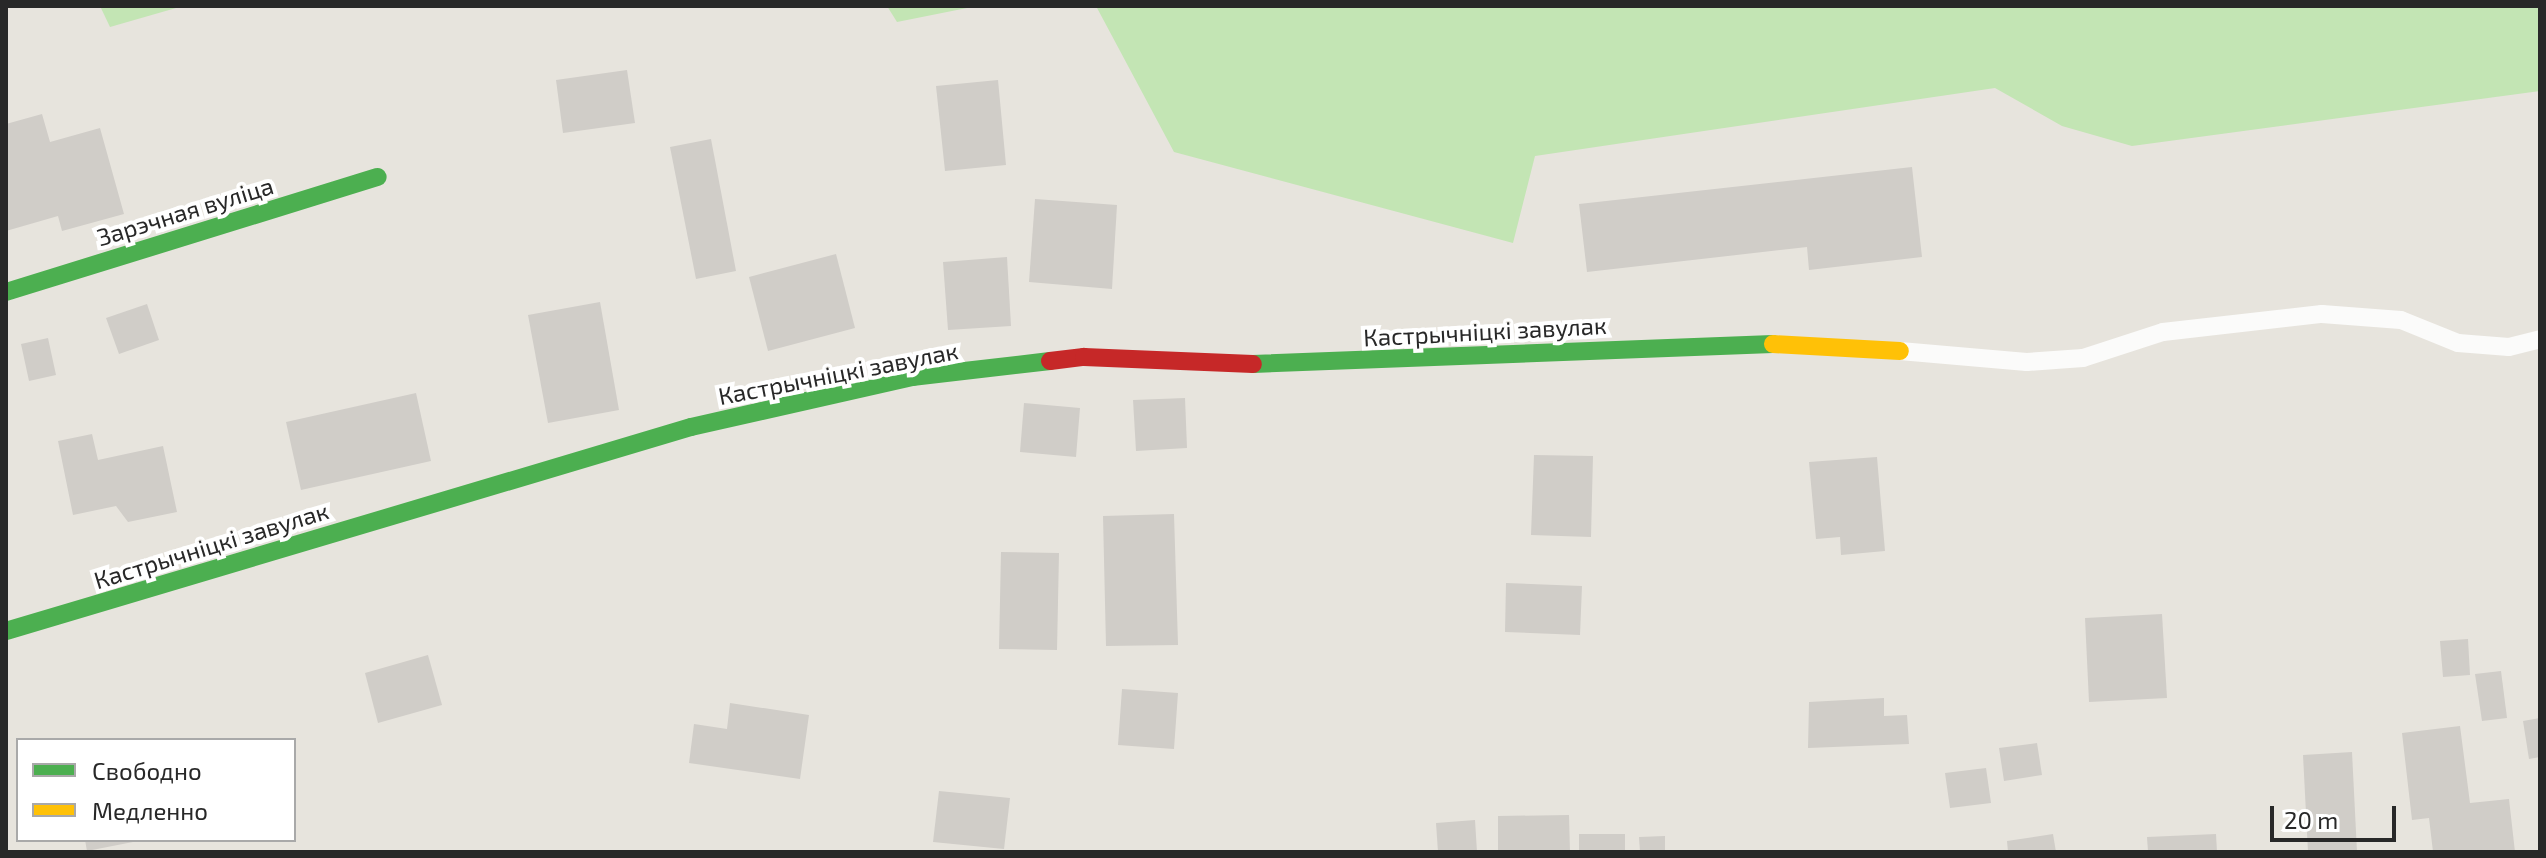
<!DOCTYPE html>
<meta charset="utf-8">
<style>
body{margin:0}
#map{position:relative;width:2546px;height:858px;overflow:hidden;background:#e7e4dd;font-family:"Exo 2",sans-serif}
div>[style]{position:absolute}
.green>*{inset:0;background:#c3e5b4}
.building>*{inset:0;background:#d0cdc8}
.lane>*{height:18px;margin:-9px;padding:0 9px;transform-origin:9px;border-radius:9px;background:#fbfbfa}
.fast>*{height:18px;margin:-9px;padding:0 9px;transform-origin:9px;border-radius:9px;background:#4caf50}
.slow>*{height:18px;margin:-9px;padding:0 9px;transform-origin:9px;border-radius:9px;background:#ffc107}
.jam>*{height:18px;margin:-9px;padding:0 9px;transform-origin:9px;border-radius:9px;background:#c62828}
span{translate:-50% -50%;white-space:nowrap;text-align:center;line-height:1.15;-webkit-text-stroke:8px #fff;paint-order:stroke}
.street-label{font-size:24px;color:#282828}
.frame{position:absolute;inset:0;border:8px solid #282828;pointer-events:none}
.legend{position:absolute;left:16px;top:738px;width:280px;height:104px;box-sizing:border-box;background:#fff;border:2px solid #a9a9a9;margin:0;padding:10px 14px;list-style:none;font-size:24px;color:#282828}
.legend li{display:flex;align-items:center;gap:16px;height:40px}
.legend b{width:40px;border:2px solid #a9a9a9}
.scale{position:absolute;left:2270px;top:806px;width:126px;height:36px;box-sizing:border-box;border:4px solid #282828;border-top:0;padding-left:10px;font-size:24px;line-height:28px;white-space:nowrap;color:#282828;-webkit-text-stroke:6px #fff;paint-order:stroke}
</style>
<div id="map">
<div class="green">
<i style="clip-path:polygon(100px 6px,183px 6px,110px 27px)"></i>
<i style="clip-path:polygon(887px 6px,977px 6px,897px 22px)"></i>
<i style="clip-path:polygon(1096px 6px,2540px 6px,2540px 91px,2132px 146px,2062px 126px,1995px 88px,1535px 156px,1513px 243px,1174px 152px)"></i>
</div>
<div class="building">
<i style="clip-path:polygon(627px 70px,635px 123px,563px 133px,556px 80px)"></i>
<i style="clip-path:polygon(998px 80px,1006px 165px,945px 171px,936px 86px)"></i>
<i style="clip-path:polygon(42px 114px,50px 142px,100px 128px,124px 214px,62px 231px,58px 216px,6px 231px,6px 124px)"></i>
<i style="clip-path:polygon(711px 139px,736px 271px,696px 279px,670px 147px)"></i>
<i style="clip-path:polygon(1912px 167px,1922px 257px,1809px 270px,1807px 247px,1587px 272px,1579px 204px)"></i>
<i style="clip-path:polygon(1035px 199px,1117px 205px,1112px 289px,1029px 282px)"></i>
<i style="clip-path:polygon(836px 254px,855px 328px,768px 351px,749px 277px)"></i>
<i style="clip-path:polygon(1007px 257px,1011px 326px,948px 330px,943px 262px)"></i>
<i style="clip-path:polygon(600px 302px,619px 410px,548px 423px,528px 315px)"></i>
<i style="clip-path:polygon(147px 304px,159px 340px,119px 354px,106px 318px)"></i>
<i style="clip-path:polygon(48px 338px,56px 375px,29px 381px,21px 344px)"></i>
<i style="clip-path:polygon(416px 393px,431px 461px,301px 490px,286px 422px)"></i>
<i style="clip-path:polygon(1185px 398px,1187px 448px,1136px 451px,1133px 400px)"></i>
<i style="clip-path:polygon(1024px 403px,1080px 408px,1076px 457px,1020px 452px)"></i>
<i style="clip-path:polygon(92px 434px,98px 460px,163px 446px,177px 512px,128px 522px,116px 506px,73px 515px,58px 441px)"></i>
<i style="clip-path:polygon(1534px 455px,1593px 456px,1591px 537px,1531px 535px)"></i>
<i style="clip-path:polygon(1877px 457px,1885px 551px,1841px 555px,1840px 537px,1816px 539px,1809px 462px)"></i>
<i style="clip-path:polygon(1174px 514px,1178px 645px,1106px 646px,1103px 516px)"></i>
<i style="clip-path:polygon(1001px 552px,1059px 553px,1057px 650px,999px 649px)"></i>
<i style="clip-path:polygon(1506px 583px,1582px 586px,1580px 635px,1505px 632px)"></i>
<i style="clip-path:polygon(2162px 614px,2167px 698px,2089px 702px,2085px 618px)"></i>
<i style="clip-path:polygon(2468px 639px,2470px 675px,2443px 677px,2440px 641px)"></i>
<i style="clip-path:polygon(428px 655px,442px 705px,378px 723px,365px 673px)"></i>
<i style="clip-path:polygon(2501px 671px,2507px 718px,2482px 721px,2475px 674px)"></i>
<i style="clip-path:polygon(1122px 689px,1178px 693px,1174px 749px,1118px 745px)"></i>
<i style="clip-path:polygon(1884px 698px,1884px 716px,1907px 715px,1909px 744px,1808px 748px,1809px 702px)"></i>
<i style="clip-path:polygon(730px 703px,809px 715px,800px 779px,689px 763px,694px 724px,727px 729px)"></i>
<i style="clip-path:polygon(2540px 718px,2540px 757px,2529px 759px,2523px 721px)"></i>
<i style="clip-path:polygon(2460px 726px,2470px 803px,2509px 799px,2515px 852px,2433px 852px,2429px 818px,2412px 820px,2402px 733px)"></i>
<i style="clip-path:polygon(2037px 743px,2042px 775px,2004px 781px,1999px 748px)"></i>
<i style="clip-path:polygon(2352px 752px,2357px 852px,2308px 852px,2303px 755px)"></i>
<i style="clip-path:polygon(1986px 768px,1991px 803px,1950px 808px,1945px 773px)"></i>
<i style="clip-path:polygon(939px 791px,1010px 798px,1004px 849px,933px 842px)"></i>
<i style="clip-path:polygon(1569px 815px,1570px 852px,1498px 852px,1498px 816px)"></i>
<i style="clip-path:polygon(1475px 820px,1477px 852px,1438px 852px,1436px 823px)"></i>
<i style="clip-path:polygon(1579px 834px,1625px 834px,1625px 852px,1579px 852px)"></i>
<i style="clip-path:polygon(2053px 834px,2056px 852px,2008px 852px,2007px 841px)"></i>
<i style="clip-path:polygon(2216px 834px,2217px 852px,2148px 852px,2147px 837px)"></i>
<i style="clip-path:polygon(1665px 836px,1665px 852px,1640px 852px,1639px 837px)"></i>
<i style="clip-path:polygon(85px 840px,138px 840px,138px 841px,87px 851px)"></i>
</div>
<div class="lane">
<i style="left:1900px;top:351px;width:127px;rotate:5deg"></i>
<i style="left:2027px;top:362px;width:56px;rotate:-4.1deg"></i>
<i style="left:2083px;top:358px;width:84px;rotate:-18deg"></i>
<i style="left:2163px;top:332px;width:160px;rotate:-6.5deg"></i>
<i style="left:2322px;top:314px;width:79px;rotate:4.3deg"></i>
<i style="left:2401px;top:320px;width:61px;rotate:22deg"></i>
<i style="left:2458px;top:343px;width:51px;rotate:4.5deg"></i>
<i style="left:2509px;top:347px;width:32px;rotate:-14deg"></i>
</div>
<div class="fast">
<i style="left:6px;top:292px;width:389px;rotate:-17.2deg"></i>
<i style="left:1253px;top:364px;width:520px;rotate:-2.2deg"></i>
<i style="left:6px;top:631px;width:715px;rotate:-16.58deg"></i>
<i style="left:691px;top:427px;width:227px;rotate:-12.7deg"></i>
<i style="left:912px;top:377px;width:139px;rotate:-6.6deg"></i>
</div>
<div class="slow">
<i style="left:1773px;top:344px;width:127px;rotate:3.2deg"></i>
</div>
<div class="jam">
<i style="left:1050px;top:361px;width:34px;rotate:-7deg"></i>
<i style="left:1084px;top:357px;width:169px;rotate:2.4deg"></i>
</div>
<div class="street-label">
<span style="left:185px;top:211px;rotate:-17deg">Зарэчная вуліца</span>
<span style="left:1485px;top:331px;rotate:-3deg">Кастрычніцкі завулак</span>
<span style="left:838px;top:373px;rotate:-11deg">Кастрычніцкі завулак</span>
<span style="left:211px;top:545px;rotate:-17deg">Кастрычніцкі завулак</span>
</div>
<div class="frame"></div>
<ul class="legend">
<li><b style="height:10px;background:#4caf50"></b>Свободно</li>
<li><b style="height:10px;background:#ffc107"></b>Медленно</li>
</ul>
<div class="scale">20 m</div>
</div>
